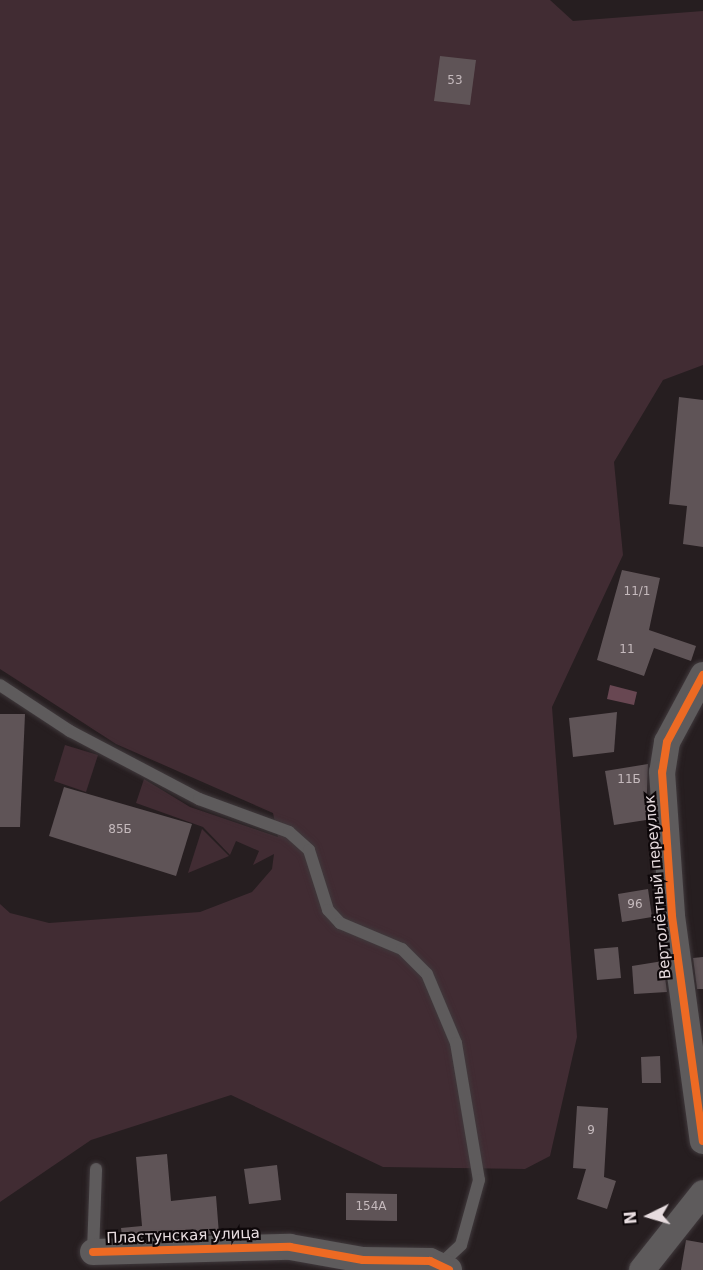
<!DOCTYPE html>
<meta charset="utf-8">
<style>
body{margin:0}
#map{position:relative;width:703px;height:1270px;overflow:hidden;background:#261e20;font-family:"DejaVu Sans",sans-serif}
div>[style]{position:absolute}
.green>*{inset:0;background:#412c33}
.water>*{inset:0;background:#684752}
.building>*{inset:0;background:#5f5457}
.roads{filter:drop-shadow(0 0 2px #40393c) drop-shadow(0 0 2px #40393c)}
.service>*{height:12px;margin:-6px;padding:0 6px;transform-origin:6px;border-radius:6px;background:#5e5b5c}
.minor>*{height:26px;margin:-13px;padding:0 13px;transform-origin:13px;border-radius:13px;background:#5e5b5c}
.cycleway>*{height:8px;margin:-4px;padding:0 4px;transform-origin:4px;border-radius:4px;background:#ed6a23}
span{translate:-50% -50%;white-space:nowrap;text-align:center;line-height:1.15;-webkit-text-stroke:4.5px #0d0709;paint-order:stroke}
.number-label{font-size:12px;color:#c5babd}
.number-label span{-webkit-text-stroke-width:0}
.street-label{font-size:15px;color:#e7dcdf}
.north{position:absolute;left:619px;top:1186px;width:60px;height:60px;-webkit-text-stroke:4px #0d0709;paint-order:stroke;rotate:265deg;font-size:16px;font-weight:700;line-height:24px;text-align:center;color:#e7dcdf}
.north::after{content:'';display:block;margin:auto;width:21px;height:27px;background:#e7dcdf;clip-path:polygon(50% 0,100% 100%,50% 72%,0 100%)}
</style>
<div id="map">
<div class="green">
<i style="clip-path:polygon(0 0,550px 0,573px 21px,703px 11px,703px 365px,663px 380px,614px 462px,623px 555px,552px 707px,577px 1037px,550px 1156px,525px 1169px,383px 1167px,231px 1095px,91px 1140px,0 1202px,0 904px,10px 913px,49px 923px,200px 912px,252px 892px,272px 869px,274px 854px,253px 865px,259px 851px,236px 841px,230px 855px,203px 827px,136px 803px,144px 779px,190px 807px,278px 837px,273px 813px,116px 744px,0 669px)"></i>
<i style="clip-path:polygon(65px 745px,98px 755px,86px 792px,54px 781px)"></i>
<i style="clip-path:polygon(202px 829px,229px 856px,188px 873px)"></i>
</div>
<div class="water">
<i style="clip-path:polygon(610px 685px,637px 692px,634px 705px,607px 699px)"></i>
</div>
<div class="building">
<i style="clip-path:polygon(440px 56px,476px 60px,470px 105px,434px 101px)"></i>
<i style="clip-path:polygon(679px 397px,703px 400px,703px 547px,683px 544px,687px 506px,669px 504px)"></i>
<i style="clip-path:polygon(622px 570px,660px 578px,649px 630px,696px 646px,691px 661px,654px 648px,644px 676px,597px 660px)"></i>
<i style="clip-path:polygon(617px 712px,614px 752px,573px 757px,569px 718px)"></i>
<i style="clip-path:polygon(0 714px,25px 714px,20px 827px,0 827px)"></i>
<i style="clip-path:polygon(648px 764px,646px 820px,614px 825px,605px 771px)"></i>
<i style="clip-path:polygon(64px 787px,192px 824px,176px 876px,49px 836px)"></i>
<i style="clip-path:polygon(648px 889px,652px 917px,622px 922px,618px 894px)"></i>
<i style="clip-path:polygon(618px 947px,621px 978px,597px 980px,594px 949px)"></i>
<i style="clip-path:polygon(703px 957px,703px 989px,697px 989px,693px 958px)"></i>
<i style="clip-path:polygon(663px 961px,667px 992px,634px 994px,632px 966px)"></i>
<i style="clip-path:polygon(660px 1056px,661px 1083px,642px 1083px,641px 1057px)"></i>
<i style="clip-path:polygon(577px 1106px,608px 1108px,604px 1177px,616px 1181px,607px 1209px,577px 1199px,586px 1169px,573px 1168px)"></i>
<i style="clip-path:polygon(167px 1154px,171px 1201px,216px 1196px,219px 1234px,122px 1236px,121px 1228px,142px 1226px,136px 1157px)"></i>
<i style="clip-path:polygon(277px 1165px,281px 1200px,249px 1204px,244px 1169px)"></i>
<i style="clip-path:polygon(346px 1193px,397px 1194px,397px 1221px,346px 1220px)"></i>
<i style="clip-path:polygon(686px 1240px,703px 1243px,703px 1270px,681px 1270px)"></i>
</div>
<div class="roads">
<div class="service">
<i style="left:0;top:685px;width:84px;rotate:33.3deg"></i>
<i style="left:70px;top:731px;width:146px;rotate:27.8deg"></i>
<i style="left:199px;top:799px;width:96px;rotate:20.1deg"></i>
<i style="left:289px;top:832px;width:27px;rotate:42deg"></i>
<i style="left:309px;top:850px;width:63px;rotate:72.4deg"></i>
<i style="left:328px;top:910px;width:18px;rotate:47deg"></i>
<i style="left:340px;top:923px;width:67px;rotate:22.8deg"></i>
<i style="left:402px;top:949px;width:35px;rotate:45deg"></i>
<i style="left:427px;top:974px;width:75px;rotate:67.2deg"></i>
<i style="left:456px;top:1043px;width:139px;rotate:80.5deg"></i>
<i style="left:479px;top:1180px;width:67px;rotate:105.5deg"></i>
<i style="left:461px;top:1245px;width:26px;rotate:137deg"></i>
<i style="left:93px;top:1252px;width:83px;rotate:-87.9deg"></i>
</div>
<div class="minor">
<i style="left:703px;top:675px;width:76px;rotate:118.2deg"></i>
<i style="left:667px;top:742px;width:30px;rotate:99deg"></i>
<i style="left:662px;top:772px;width:144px;rotate:86deg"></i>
<i style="left:672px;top:916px;width:227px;rotate:82.2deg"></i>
<i style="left:93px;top:1252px;width:197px;rotate:-1.5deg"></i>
<i style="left:290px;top:1247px;width:74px;rotate:10.1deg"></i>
<i style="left:363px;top:1260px;width:67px;rotate:0.9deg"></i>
<i style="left:430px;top:1261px;width:21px;rotate:25deg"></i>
<i style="left:642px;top:1270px;width:98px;rotate:-51.6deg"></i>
</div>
</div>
<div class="cycleway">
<i style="left:703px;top:675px;width:76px;rotate:118.2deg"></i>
<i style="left:667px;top:742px;width:30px;rotate:99deg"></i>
<i style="left:662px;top:772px;width:144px;rotate:86deg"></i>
<i style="left:672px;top:916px;width:227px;rotate:82.2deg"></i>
<i style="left:93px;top:1252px;width:197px;rotate:-1.5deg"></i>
<i style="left:290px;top:1247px;width:74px;rotate:10.1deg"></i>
<i style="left:363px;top:1260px;width:67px;rotate:0.9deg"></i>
<i style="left:430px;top:1261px;width:21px;rotate:25deg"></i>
</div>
<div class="number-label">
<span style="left:455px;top:81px">53</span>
<span style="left:637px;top:592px">11/1</span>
<span style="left:627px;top:650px">11</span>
<span style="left:629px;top:780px">11Б</span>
<span style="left:120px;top:830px">85Б</span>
<span style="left:635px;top:905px">96</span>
<span style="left:591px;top:1131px">9</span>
<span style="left:371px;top:1207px">154А</span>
</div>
<div class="street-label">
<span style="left:658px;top:887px;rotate:-95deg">Вертолётный переулок</span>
<span style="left:183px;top:1236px;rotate:-2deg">Пластунская улица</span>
</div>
<div class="north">N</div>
</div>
